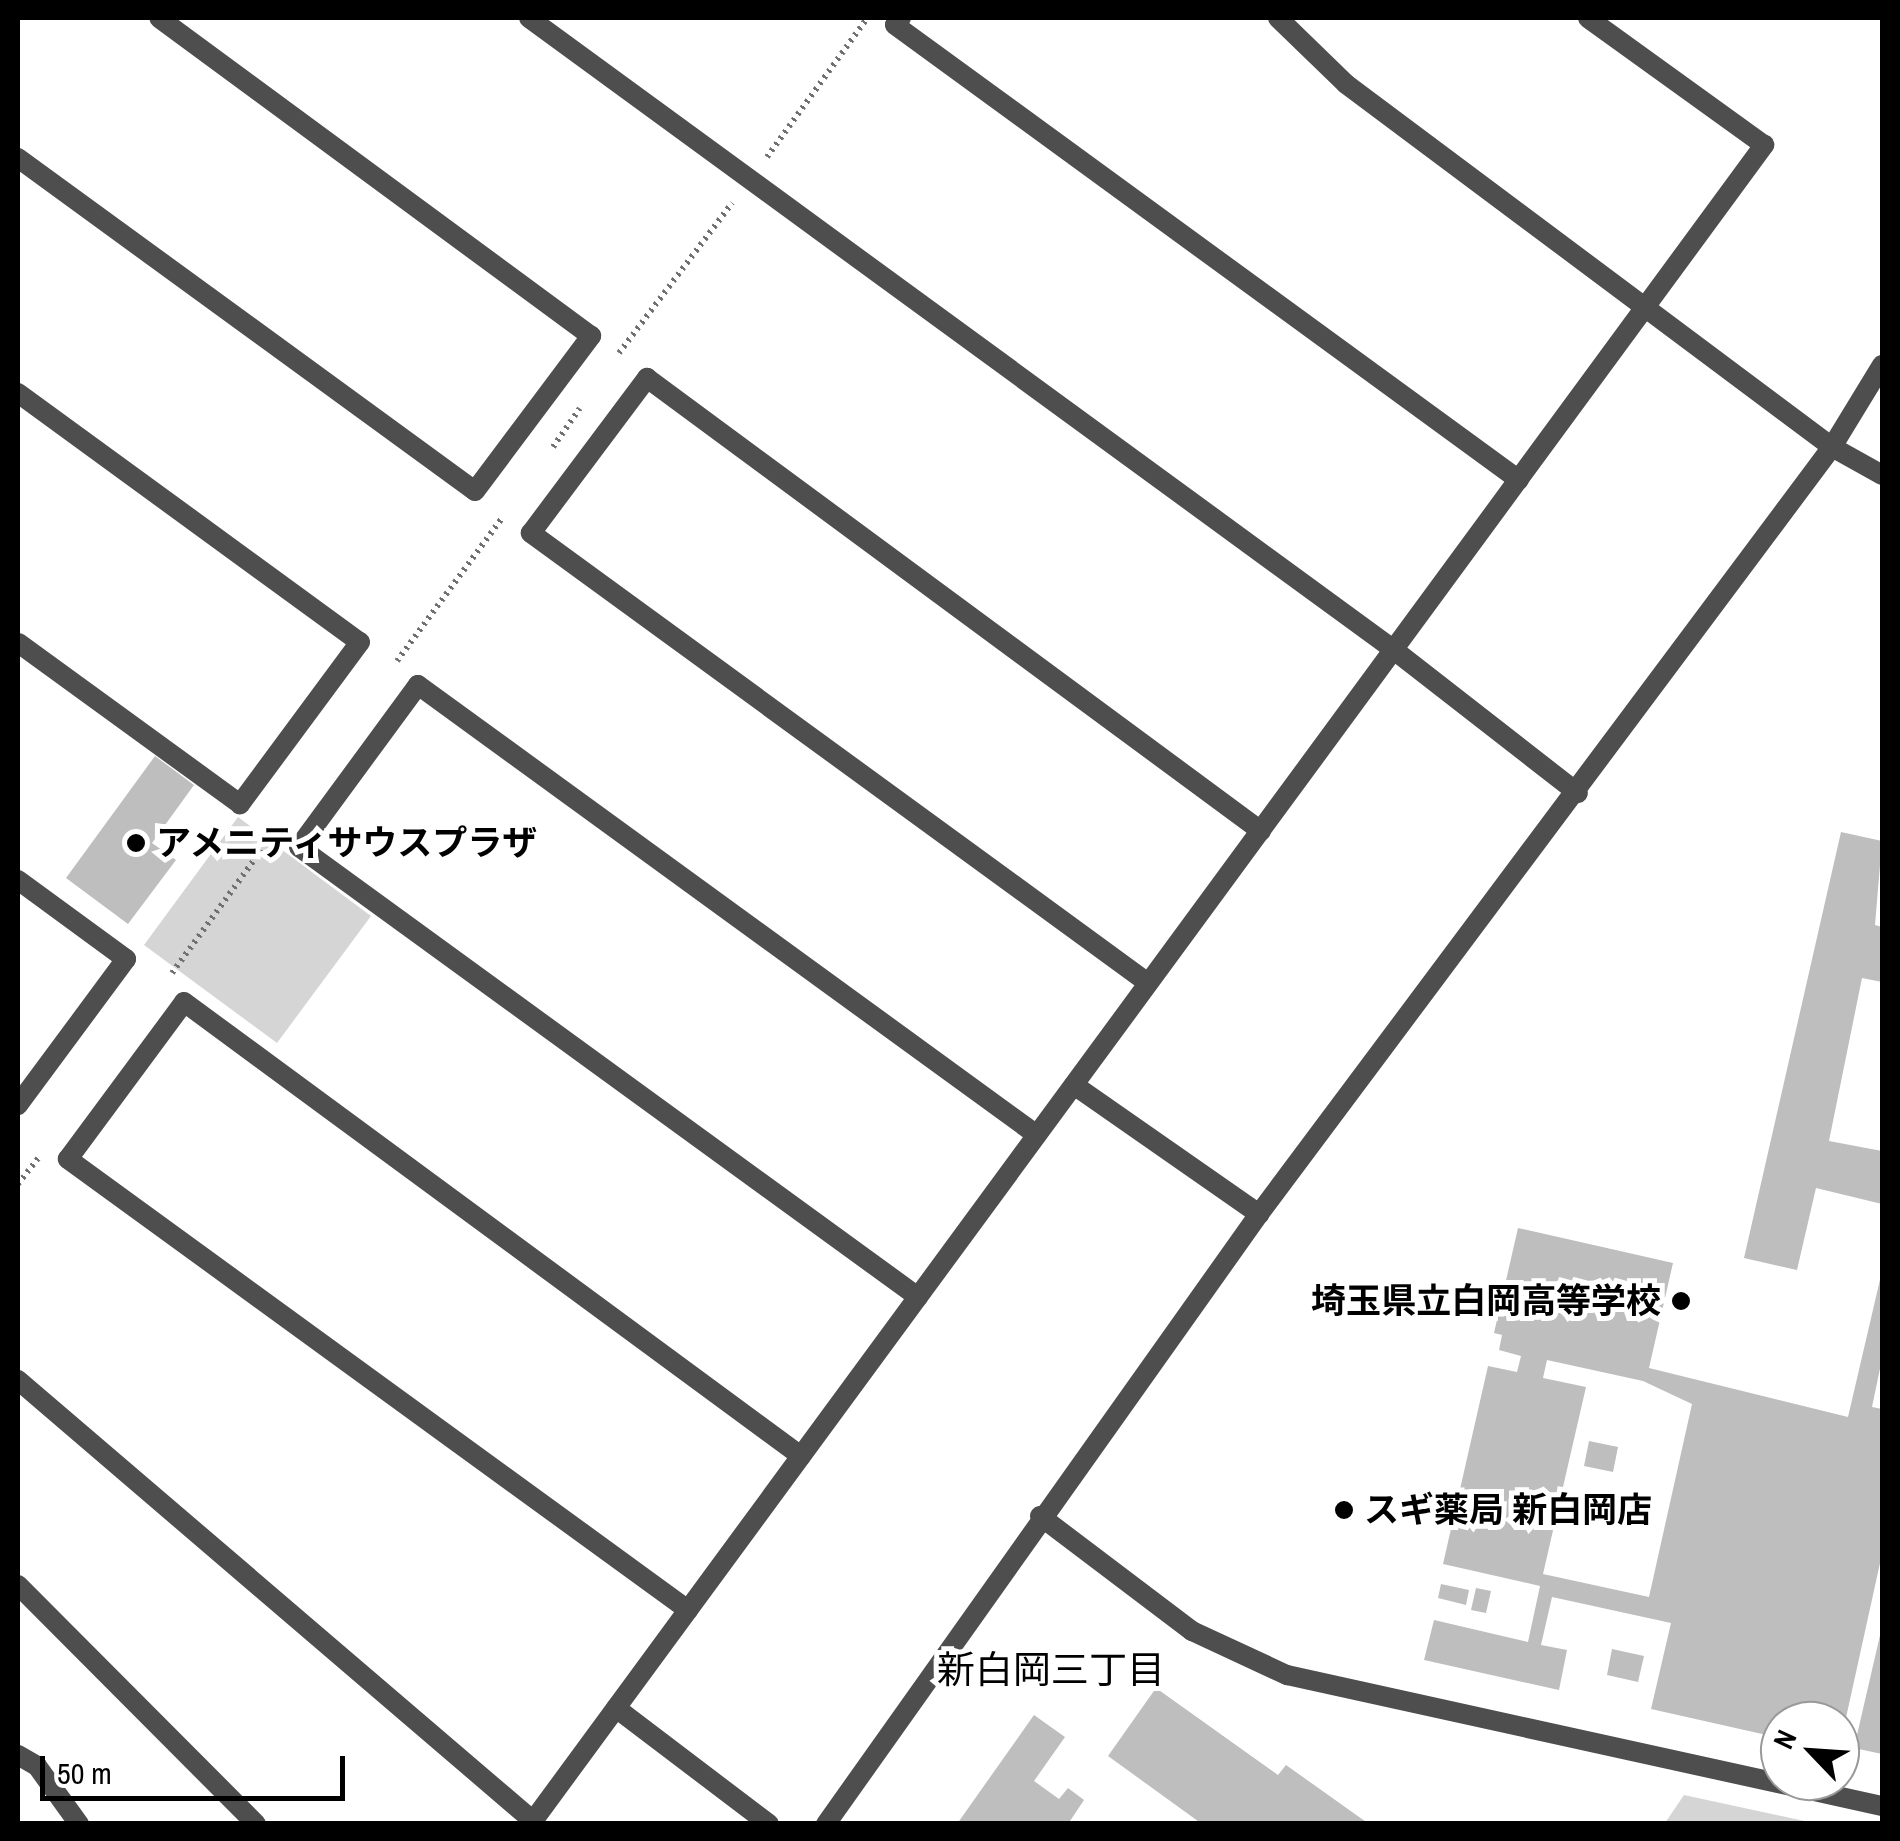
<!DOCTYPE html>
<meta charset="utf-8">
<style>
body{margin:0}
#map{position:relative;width:1900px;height:1841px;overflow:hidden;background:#fff;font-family:"Archivo Narrow","Noto Sans JP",sans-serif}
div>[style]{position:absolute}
.green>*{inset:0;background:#d5d5d5}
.building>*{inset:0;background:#bebebe}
.path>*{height:6px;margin-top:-3px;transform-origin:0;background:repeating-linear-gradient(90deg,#707070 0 2.5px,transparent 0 7.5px)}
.minor>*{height:20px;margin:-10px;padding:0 10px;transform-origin:10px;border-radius:10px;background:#4e4e4e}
.tertiary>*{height:20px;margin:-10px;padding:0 10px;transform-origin:10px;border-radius:10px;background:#4e4e4e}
.dots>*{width:28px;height:28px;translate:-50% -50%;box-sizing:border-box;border:5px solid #fff;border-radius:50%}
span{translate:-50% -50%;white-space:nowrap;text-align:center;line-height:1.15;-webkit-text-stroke:10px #fff;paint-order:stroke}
.poi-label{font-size:35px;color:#000;font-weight:700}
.left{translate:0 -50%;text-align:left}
.right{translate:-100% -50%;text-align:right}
.neighbourhood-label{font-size:38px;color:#000}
.frame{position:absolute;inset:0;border:20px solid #000;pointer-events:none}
.north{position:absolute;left:1760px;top:1701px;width:100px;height:100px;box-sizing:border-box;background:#fff;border:2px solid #999;border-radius:50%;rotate:295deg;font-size:28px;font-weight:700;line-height:40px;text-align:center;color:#000}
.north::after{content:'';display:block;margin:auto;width:35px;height:45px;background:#000;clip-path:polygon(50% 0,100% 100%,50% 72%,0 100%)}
.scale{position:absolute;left:40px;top:1756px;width:305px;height:45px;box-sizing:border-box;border:5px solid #000;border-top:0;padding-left:12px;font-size:30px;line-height:35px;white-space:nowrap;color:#000;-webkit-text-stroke:8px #fff;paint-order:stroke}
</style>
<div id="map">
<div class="green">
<i style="clip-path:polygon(238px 817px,371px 916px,277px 1043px,144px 945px)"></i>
<i style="clip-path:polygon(1684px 1795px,1814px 1823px,1665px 1823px)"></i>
</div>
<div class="building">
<i style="clip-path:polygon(155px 756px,194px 785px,152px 843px,176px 860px,128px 924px,66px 878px)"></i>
<i style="clip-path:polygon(1841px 832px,1882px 841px,1875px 925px,1882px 927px,1882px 982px,1862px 978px,1829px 1141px,1882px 1151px,1882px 1204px,1816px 1188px,1797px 1270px,1744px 1258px)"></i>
<i style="clip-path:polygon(evenodd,1518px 1228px,1673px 1263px,1649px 1368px,1848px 1417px,1882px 1271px,1882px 1359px,1872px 1407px,1882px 1409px,1882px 1554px,1842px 1736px,1840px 1721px,1780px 1721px,1780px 1738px,1651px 1709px,1671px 1623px,1552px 1597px,1541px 1645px,1567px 1650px,1559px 1690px,1424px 1660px,1434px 1620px,1528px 1642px,1540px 1586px,1443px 1564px,1488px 1366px,1517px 1372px,1521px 1356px,1499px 1350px,1502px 1335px,1494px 1333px,1518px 1228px,1547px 1360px,1643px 1381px,1692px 1404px,1649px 1597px,1543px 1574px,1586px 1387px,1543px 1378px,1547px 1360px)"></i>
<i style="clip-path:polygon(1589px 1441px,1618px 1447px,1613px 1472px,1584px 1466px)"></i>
<i style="clip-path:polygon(1441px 1584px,1469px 1590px,1466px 1605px,1438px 1598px)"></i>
<i style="clip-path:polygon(1476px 1588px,1491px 1591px,1486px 1613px,1471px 1610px)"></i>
<i style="clip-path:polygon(1881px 1631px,1882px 1631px,1882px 1754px,1854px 1748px)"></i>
<i style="clip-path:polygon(1612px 1649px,1644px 1656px,1638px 1682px,1607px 1675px)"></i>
<i style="clip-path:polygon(1156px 1688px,1278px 1775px,1286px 1765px,1369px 1824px,1202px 1824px,1108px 1756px)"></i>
<i style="clip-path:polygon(1034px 1715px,1065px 1737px,1034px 1781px,1059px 1799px,1068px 1788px,1084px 1800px,1068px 1824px,957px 1824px)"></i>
</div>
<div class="path">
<i style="left:767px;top:157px;width:168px;rotate:-54.2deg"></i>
<i style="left:619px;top:353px;width:188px;rotate:-53deg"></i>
<i style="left:553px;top:447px;width:47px;rotate:-55.3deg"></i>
<i style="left:397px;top:661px;width:177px;rotate:-53.7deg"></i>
<i style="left:172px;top:973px;width:167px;rotate:-54deg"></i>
<i style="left:18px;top:1184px;width:33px;rotate:-52deg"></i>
</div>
<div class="minor">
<i style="left:901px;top:18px;width:9px;rotate:131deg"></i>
<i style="left:895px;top:25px;width:772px;rotate:36.1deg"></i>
<i style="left:18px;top:158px;width:565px;rotate:36.08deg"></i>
<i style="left:475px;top:491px;width:194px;rotate:-53.2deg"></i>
<i style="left:591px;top:336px;width:536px;rotate:-143.64deg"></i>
<i style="left:18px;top:393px;width:423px;rotate:36.1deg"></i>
<i style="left:360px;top:642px;width:202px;rotate:126.5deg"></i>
<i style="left:240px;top:804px;width:274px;rotate:-144deg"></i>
<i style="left:1832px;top:447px;width:96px;rotate:-58.6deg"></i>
<i style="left:18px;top:880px;width:134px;rotate:36.2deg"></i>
<i style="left:126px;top:959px;width:182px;rotate:126.5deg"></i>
<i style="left:1148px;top:983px;width:764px;rotate:-143.9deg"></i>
<i style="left:531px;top:533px;width:194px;rotate:-53.2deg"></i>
<i style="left:647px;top:378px;width:763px;rotate:36.42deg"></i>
<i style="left:1074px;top:1085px;width:226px;rotate:34.9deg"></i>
<i style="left:918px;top:1297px;width:765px;rotate:-143.98deg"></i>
<i style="left:299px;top:847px;width:201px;rotate:-53.7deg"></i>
<i style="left:418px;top:685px;width:765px;rotate:36.02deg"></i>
<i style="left:18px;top:1380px;width:678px;rotate:40.57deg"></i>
<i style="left:533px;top:1821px;width:2080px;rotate:-53.7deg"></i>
<i style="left:1764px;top:145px;width:217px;rotate:-144.2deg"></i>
<i style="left:1040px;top:1516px;width:191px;rotate:37.1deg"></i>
<i style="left:1192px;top:1631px;width:105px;rotate:24.9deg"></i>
<i style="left:1287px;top:1675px;width:609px;rotate:12.42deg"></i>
<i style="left:688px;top:1610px;width:767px;rotate:-143.97deg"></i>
<i style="left:68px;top:1159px;width:195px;rotate:-53.5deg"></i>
<i style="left:184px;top:1002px;width:766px;rotate:36.35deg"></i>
<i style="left:616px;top:1708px;width:192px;rotate:37.2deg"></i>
<i style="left:18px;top:1755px;width:22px;rotate:30deg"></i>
<i style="left:37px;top:1766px;width:72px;rotate:54.1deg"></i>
</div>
<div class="tertiary">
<i style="left:529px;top:18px;width:1071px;rotate:36.15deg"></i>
<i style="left:1394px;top:650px;width:233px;rotate:37.9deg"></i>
<i style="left:1278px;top:18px;width:95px;rotate:44.1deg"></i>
<i style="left:1346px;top:84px;width:607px;rotate:36.76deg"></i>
<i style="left:1832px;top:447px;width:57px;rotate:29.2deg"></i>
<i style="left:18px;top:1585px;width:337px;rotate:45.1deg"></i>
<i style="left:826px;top:1824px;width:748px;rotate:-54.63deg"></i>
<i style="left:1259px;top:1214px;width:957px;rotate:-53.24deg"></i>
</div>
<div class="dots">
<i style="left:136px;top:843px;background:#000"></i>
<i style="left:1681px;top:1301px;background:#000"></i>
<i style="left:1344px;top:1510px;background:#000"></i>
</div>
<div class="poi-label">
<span class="left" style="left:156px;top:843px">アメニティサウスプラザ</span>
<span class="right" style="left:1661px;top:1301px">埼玉県立白岡高等学校</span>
<span class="left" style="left:1364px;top:1510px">スギ薬局 新白岡店</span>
</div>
<div class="neighbourhood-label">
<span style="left:1051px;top:1670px">新白岡三丁目</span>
</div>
<div class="frame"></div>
<div class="north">N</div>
<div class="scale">50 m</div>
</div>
